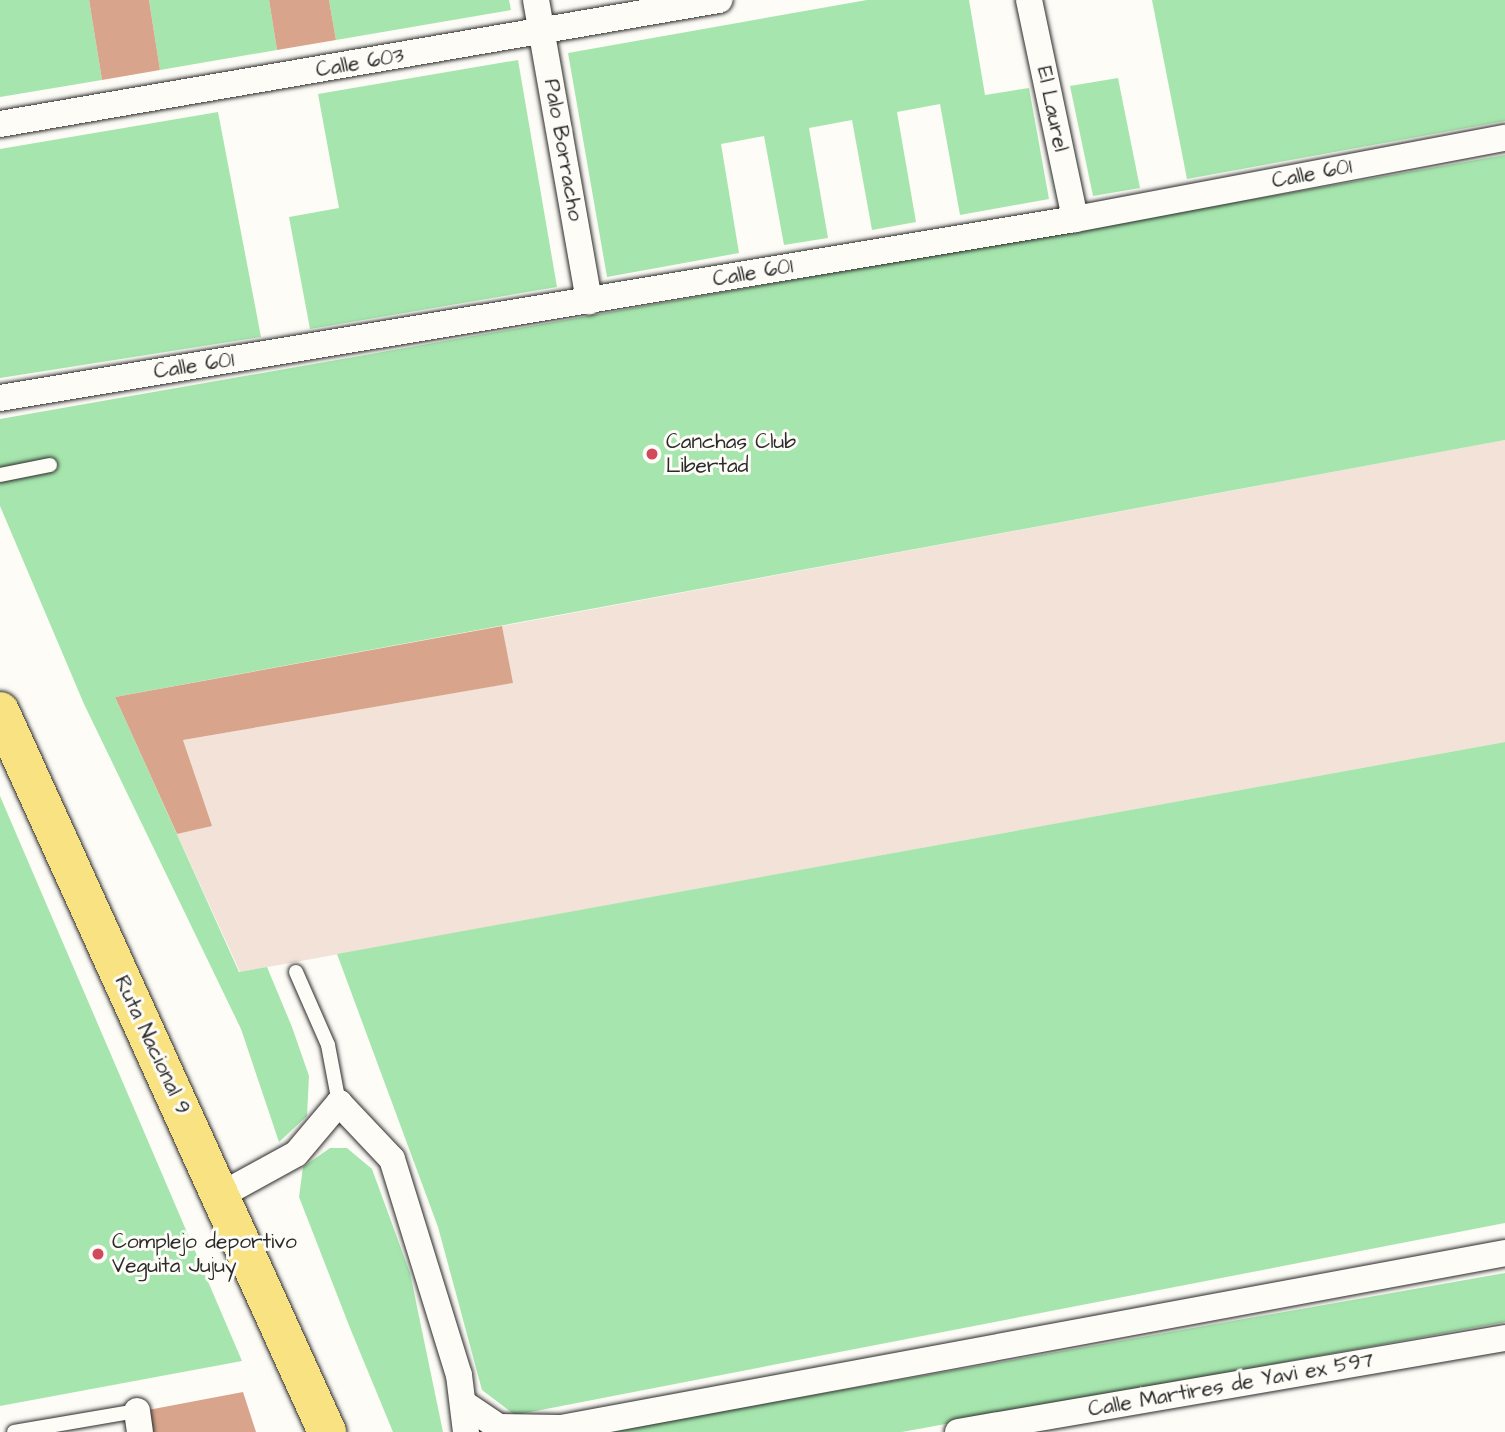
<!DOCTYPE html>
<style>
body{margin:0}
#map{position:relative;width:1505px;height:1432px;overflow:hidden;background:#fdfcf7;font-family:"Architects Daughter",sans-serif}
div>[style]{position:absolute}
.built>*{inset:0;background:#f2e2d7}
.green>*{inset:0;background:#a6e6ae}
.building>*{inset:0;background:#d8a58c}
.roads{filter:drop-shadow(0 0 2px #2b2b2b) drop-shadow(0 0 2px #2b2b2b)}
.service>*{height:14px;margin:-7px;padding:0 7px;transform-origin:7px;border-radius:7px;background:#fdfcf7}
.minor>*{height:26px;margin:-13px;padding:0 13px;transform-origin:13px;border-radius:13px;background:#fdfcf7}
.primary>*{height:38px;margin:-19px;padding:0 19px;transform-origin:19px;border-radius:19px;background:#f8e281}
.dots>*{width:19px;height:19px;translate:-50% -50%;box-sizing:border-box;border:4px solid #fdfcf7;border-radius:50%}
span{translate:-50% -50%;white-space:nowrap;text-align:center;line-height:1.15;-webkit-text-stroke:6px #fdfcf7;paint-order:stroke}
.street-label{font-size:21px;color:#2b2b2b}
.poi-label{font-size:21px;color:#2b2b2b}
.left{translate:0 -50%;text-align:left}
</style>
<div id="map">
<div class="built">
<i style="clip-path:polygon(1505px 440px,1505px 742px,240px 972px,177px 834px,211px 826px,183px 740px,512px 683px,502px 626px)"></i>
</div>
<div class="green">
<i style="clip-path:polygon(0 0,89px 0,102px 80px,0 97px)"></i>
<i style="clip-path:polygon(149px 0,269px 0,277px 50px,160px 70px)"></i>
<i style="clip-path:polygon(329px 0,509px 0,511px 10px,336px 40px)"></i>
<i style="clip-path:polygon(867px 0,969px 0,985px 95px,1029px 88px,1049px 199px,960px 215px,940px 104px,897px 112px,916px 222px,872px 230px,852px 120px,809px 128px,828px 238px,784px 245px,764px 136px,721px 144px,739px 253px,607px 277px,568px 53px)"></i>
<i style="clip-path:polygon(1152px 0,1505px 0,1505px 121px,1187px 179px)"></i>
<i style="clip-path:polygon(518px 60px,557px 287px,310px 329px,289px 217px,339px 208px,318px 94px)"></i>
<i style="clip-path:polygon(1118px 78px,1140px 188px,1093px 196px,1070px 86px)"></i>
<i style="clip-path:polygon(218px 112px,261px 337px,0 378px,0 149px)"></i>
<i style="clip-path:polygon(1505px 155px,1505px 440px,115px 697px,239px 972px,267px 967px,292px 1027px,309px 1076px,307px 1116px,279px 1142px,241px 1029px,84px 704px,0 506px,0 419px)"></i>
<i style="clip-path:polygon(1505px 742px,1505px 1223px,515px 1415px,482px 1390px,438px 1227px,337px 954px)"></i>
<i style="clip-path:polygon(0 796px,139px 1120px,242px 1361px,0 1406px)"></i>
<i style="clip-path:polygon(330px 1148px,347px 1148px,372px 1169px,410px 1273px,443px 1432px,393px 1432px,350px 1328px,299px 1197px,303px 1167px)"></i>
<i style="clip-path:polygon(1505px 1273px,1505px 1322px,902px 1432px,604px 1432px)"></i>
</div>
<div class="building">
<i style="clip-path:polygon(89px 0,149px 0,160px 70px,102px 80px)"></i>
<i style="clip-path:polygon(269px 0,329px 0,336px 40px,277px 50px)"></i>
<i style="clip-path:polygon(502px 626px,513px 683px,183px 740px,212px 826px,177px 834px,115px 697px)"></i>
<i style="clip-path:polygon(243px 1392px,256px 1432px,151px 1432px,148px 1410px)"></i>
</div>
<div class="roads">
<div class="service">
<i style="left:0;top:475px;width:51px;rotate:-11.3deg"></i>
<i style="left:296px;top:972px;width:80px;rotate:66.3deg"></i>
<i style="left:328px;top:1045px;width:59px;rotate:79.3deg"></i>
<i style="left:14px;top:1432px;width:125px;rotate:-9.7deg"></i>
</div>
<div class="minor">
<i style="left:536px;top:0;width:306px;rotate:80deg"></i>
<i style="left:1029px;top:0;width:224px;rotate:78.1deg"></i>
<i style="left:0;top:124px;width:730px;rotate:-9.79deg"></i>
<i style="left:0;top:398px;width:1090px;rotate:-9.45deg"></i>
<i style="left:1075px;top:219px;width:438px;rotate:-10.7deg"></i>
<i style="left:221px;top:1195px;width:85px;rotate:-28.7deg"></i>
<i style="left:296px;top:1154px;width:67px;rotate:-49.9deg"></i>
<i style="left:339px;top:1103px;width:77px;rotate:46.6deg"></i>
<i style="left:392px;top:1159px;width:226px;rotate:72.8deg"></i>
<i style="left:459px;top:1375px;width:57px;rotate:83deg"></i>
<i style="left:466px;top:1405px;width:40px;rotate:34deg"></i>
<i style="left:499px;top:1427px;width:62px;rotate:0.9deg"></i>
<i style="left:561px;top:1428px;width:960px;rotate:-10.5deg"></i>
<i style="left:137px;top:1411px;width:21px;rotate:82deg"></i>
<i style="left:958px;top:1432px;width:555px;rotate:-9.75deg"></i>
</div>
<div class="primary">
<i style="left:0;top:711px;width:792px;rotate:65.6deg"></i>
</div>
</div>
<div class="dots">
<i style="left:652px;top:454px;background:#d1495b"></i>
<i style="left:98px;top:1254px;background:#d1495b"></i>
</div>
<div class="street-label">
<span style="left:360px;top:63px;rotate:-10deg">Calle 603</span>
<span style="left:1052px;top:109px;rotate:78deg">El Laurel</span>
<span style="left:563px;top:150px;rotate:80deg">Palo Borracho</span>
<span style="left:1312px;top:174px;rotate:-11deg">Calle 601</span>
<span style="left:753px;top:273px;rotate:-10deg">Calle 601</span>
<span style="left:194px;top:366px;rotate:-9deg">Calle 601</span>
<span style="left:152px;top:1045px;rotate:65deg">Ruta Nacional 9</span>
<span style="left:1231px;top:1385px;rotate:-10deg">Calle Martires de Yavi ex 597</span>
</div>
<div class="poi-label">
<span class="left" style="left:666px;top:454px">Canchas Club<br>Libertad</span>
<span class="left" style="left:112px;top:1254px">Complejo deportivo<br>Veguita Jujuy</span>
</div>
</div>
